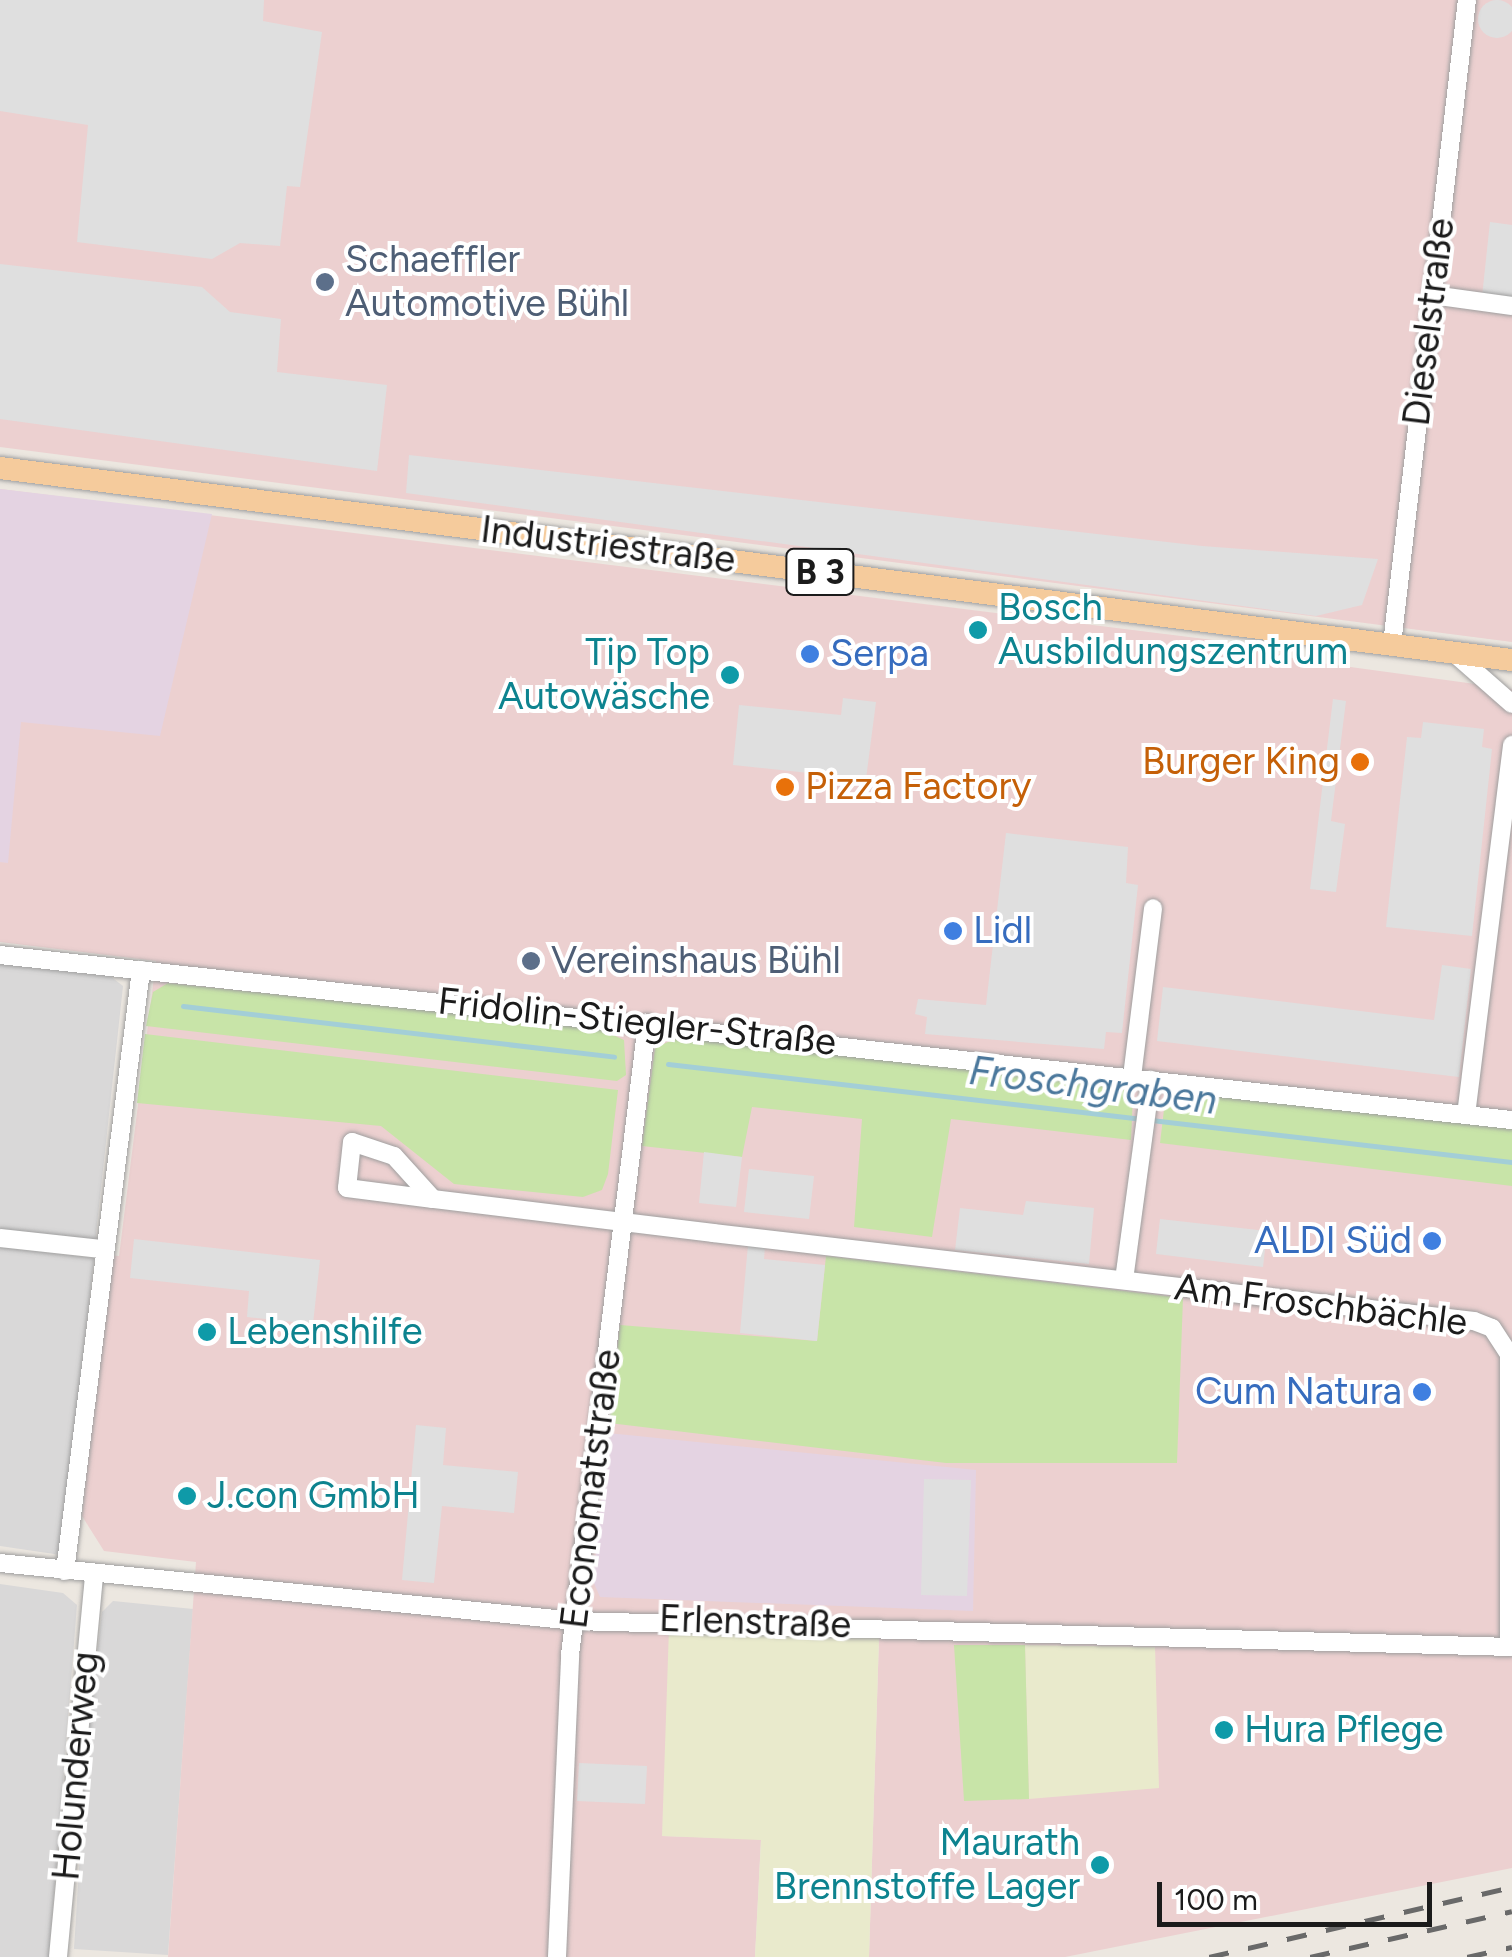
<!DOCTYPE html>
<meta charset="utf-8">
<style>
body{margin:0}
#map{position:relative;width:1512px;height:1957px;overflow:hidden;background:#ece7e0;font-family:Figtree,sans-serif}
div>[style]{position:absolute}
.residential>*{inset:0;background:#d9d8d8}
.commercial>*{inset:0;background:#ecd0d0}
.industrial>*{inset:0;background:#e4d3e2}
.farmland>*{inset:0;background:#e9eacc}
.grass>*{inset:0;background:#c8e4a8}
.parking>*{inset:0;background:#dfdfdf}
.round{border-radius:50%}
.stream>*{height:5px;margin:-2.5px;padding:0 2.5px;transform-origin:2.5px;border-radius:2.5px;background:#a3ced7}
.roads{filter:drop-shadow(0 0 2px #9f9f9f) drop-shadow(0 0 2px #9f9f9f)}
.minor>*{height:18px;margin:-9px;padding:0 9px;transform-origin:9px;border-radius:9px;background:#fff}
.major>*{height:22px;margin:-11px;padding:0 11px;transform-origin:11px;border-radius:11px;background:#f5cb9c}
.rail>*{height:5px;margin-top:-2.5px;transform-origin:0;background:repeating-linear-gradient(90deg,#696969 0 20px,transparent 0 40px)}
.dots>*{width:28px;height:28px;translate:-50% -50%;box-sizing:border-box;border:5px solid #fff;border-radius:50%}
span{translate:-50% -50%;white-space:nowrap;text-align:center;line-height:1.15;-webkit-text-stroke:8px #fff;paint-order:stroke}
.shield-label span{padding:2px 8px;background:#fff;border:2px solid;border-radius:8px;-webkit-text-stroke-width:0}
.shield-label{font-size:35px;color:#1b1b1b;font-weight:700}
.service-label{font-size:38px;color:#4e5e75}
.left{translate:0 -50%;text-align:left}
.street-label{font-size:38px;color:#1b1b1b}
.culture-label{font-size:38px;color:#0d838f}
.right{translate:-100% -50%;text-align:right}
.shop-label{font-size:38px;color:#366cbe}
.food-label{font-size:38px;color:#c56008}
.water-label{font-size:40px;color:#4b789c;font-style:italic}
.scale{position:absolute;left:1157px;top:1882px;width:275px;height:45px;box-sizing:border-box;border:5px solid #1b1b1b;border-top:0;padding-left:12px;font-size:30px;line-height:35px;white-space:nowrap;color:#1b1b1b;-webkit-text-stroke:8px #fff;paint-order:stroke}
</style>
<div id="map">
<div class="residential">
<i style="clip-path:polygon(0 964px,110px 976px,123px 986px,95px 1243px,0 1231px)"></i>
<i style="clip-path:polygon(0 1247px,94px 1258px,61px 1555px,0 1546px)"></i>
<i style="clip-path:polygon(0 1584px,63px 1593px,77px 1605px,49px 1957px,0 1957px)"></i>
<i style="clip-path:polygon(113px 1601px,193px 1609px,168px 1955px,74px 1949px,87px 1742px,102px 1612px)"></i>
</div>
<div class="commercial">
<i style="clip-path:polygon(0 0,1512px 0,1512px 642px,0 447px)"></i>
<i style="clip-path:polygon(0 489px,1245px 644px,1299px 660px,1512px 689px,1512px 1868px,1065px 1957px,869px 1957px,879px 1637px,662px 1836px,761px 1839px,755px 1957px,168px 1957px,196px 1562px,104px 1551px,82px 1516px,107px 1255px,119px 1256px,156px 961px,0 942px)"></i>
</div>
<div class="industrial">
<i style="clip-path:polygon(0 489px,212px 514px,160px 736px,21px 722px,8px 863px,0 862px)"></i>
<i style="clip-path:polygon(608px 1433px,976px 1470px,973px 1611px,600px 1597px,593px 1581px)"></i>
</div>
<div class="farmland">
<i style="clip-path:polygon(669px 1628px,879px 1637px,869px 1957px,755px 1957px,761px 1840px,662px 1836px)"></i>
<i style="clip-path:polygon(1025px 1645px,1155px 1647px,1159px 1788px,1029px 1799px)"></i>
</div>
<div class="grass">
<i style="clip-path:polygon(168px 983px,598px 1028px,624px 1040px,626px 1075px,617px 1081px,146px 1026px,153px 992px)"></i>
<i style="clip-path:polygon(145px 1034px,618px 1090px,608px 1174px,602px 1190px,583px 1197px,454px 1184px,381px 1126px,137px 1103px)"></i>
<i style="clip-path:polygon(681px 1036px,1120px 1086px,1133px 1097px,1131px 1140px,951px 1119px,932px 1237px,854px 1227px,862px 1119px,752px 1107px,742px 1157px,642px 1146px,655px 1048px)"></i>
<i style="clip-path:polygon(1183px 1091px,1512px 1128px,1512px 1186px,1160px 1143px,1165px 1101px)"></i>
<i style="clip-path:polygon(826px 1256px,1183px 1298px,1177px 1463px,946px 1463px,609px 1423px,620px 1325px,817px 1341px)"></i>
<i style="clip-path:polygon(954px 1645px,1025px 1645px,1029px 1799px,964px 1801px)"></i>
</div>
<div class="parking">
<i class="round" style="left:1478px;top:0;width:38px;height:38px"></i>
<i style="clip-path:polygon(0 0,264px 0,263px 21px,322px 32px,300px 187px,287px 186px,280px 246px,240px 243px,212px 259px,77px 242px,88px 125px,0 111px)"></i>
<i style="clip-path:polygon(1490px 222px,1512px 225px,1512px 301px,1482px 297px)"></i>
<i style="clip-path:polygon(0 264px,202px 287px,230px 312px,281px 319px,277px 372px,387px 385px,377px 471px,0 419px)"></i>
<i style="clip-path:polygon(409px 455px,1202px 546px,1378px 559px,1362px 605px,1316px 616px,406px 493px)"></i>
<i style="clip-path:polygon(843px 698px,876px 702px,866px 779px,733px 765px,739px 705px,841px 715px)"></i>
<i style="clip-path:polygon(1333px 699px,1346px 701px,1331px 821px,1345px 824px,1336px 892px,1310px 889px)"></i>
<i style="clip-path:polygon(1423px 722px,1484px 729px,1482px 747px,1492px 749px,1472px 936px,1386px 927px,1407px 737px,1421px 738px)"></i>
<i style="clip-path:polygon(1006px 833px,1128px 847px,1126px 883px,1138px 885px,1122px 1033px,1106px 1032px,1104px 1049px,925px 1034px,927px 1017px,915px 1014px,918px 999px,986px 1005px)"></i>
<i style="clip-path:polygon(1442px 965px,1471px 969px,1459px 1077px,1157px 1041px,1163px 987px,1434px 1020px)"></i>
<i style="clip-path:polygon(704px 1152px,742px 1157px,736px 1207px,699px 1203px)"></i>
<i style="clip-path:polygon(749px 1169px,814px 1176px,809px 1219px,744px 1212px)"></i>
<i style="clip-path:polygon(1026px 1201px,1094px 1208px,1089px 1264px,955px 1250px,960px 1208px,1023px 1215px)"></i>
<i style="clip-path:polygon(1160px 1219px,1267px 1231px,1263px 1267px,1156px 1254px)"></i>
<i style="clip-path:polygon(134px 1239px,320px 1260px,313px 1324px,247px 1317px,249px 1291px,130px 1278px)"></i>
<i style="clip-path:polygon(748px 1245px,765px 1246px,764px 1259px,825px 1265px,817px 1341px,740px 1333px)"></i>
<i style="clip-path:polygon(416px 1425px,446px 1428px,443px 1465px,518px 1472px,514px 1513px,442px 1506px,434px 1583px,402px 1580px)"></i>
<i style="clip-path:polygon(924px 1479px,971px 1480px,967px 1596px,921px 1595px)"></i>
<i style="clip-path:polygon(579px 1763px,647px 1766px,645px 1804px,577px 1801px)"></i>
</div>
<div class="stream">
<i style="left:183px;top:1006px;width:434px;rotate:6.7deg"></i>
<i style="left:668px;top:1064px;width:850px;rotate:6.62deg"></i>
</div>
<div class="roads">
<div class="minor">
<i style="left:1432px;top:295px;width:81px;rotate:7.8deg"></i>
<i style="left:1392px;top:644px;width:648px;rotate:-83.36deg"></i>
<i style="left:1454px;top:653px;width:77px;rotate:41.3deg"></i>
<i style="left:0;top:955px;width:1521px;rotate:6.23deg"></i>
<i style="left:1132px;top:1077px;width:170px;rotate:-82.9deg"></i>
<i style="left:1466px;top:1115px;width:373px;rotate:-82.9deg"></i>
<i style="left:433px;top:1199px;width:58px;rotate:-132.2deg"></i>
<i style="left:394px;top:1156px;width:44px;rotate:-161.6deg"></i>
<i style="left:352px;top:1142px;width:46px;rotate:96.2deg"></i>
<i style="left:347px;top:1188px;width:87px;rotate:7.3deg"></i>
<i style="left:433px;top:1199px;width:282px;rotate:6.9deg"></i>
<i style="left:713px;top:1233px;width:766px;rotate:6.6deg"></i>
<i style="left:1474px;top:1321px;width:19px;rotate:21deg"></i>
<i style="left:1492px;top:1328px;width:31px;rotate:57deg"></i>
<i style="left:1509px;top:1354px;width:293px;rotate:90deg"></i>
<i style="left:0;top:1238px;width:102px;rotate:6.2deg"></i>
<i style="left:1124px;top:1280px;width:202px;rotate:-82.3deg"></i>
<i style="left:0;top:1563px;width:578px;rotate:5.76deg"></i>
<i style="left:575px;top:1621px;width:937px;rotate:1.59deg"></i>
<i style="left:65px;top:1571px;width:606px;rotate:-82.79deg"></i>
<i style="left:58px;top:1957px;width:385px;rotate:-84.6deg"></i>
<i style="left:557px;top:1957px;width:302px;rotate:-87.5deg"></i>
<i style="left:570px;top:1655px;width:637px;rotate:-83.05deg"></i>
</div>
<div class="major">
<i style="left:0;top:468px;width:1524px;rotate:7.24deg"></i>
</div>
</div>
<div class="rail">
<i style="left:1209px;top:1957px;width:311px;rotate:-13deg"></i>
<i style="left:1310px;top:1957px;width:207px;rotate:-12.8deg"></i>
<i style="left:1467px;top:1957px;width:46px;rotate:-12.5deg"></i>
</div>
<div class="dots">
<i style="left:325px;top:282px;background:#5c6f8a"></i>
<i style="left:978px;top:630px;background:#0f9aa8"></i>
<i style="left:810px;top:654px;background:#3f7fe0"></i>
<i style="left:730px;top:675px;background:#0f9aa8"></i>
<i style="left:1360px;top:762px;background:#e8710a"></i>
<i style="left:785px;top:787px;background:#e8710a"></i>
<i style="left:953px;top:931px;background:#3f7fe0"></i>
<i style="left:531px;top:961px;background:#5c6f8a"></i>
<i style="left:1432px;top:1241px;background:#3f7fe0"></i>
<i style="left:207px;top:1332px;background:#0f9aa8"></i>
<i style="left:1422px;top:1392px;background:#3f7fe0"></i>
<i style="left:187px;top:1496px;background:#0f9aa8"></i>
<i style="left:1224px;top:1730px;background:#0f9aa8"></i>
<i style="left:1100px;top:1865px;background:#0f9aa8"></i>
</div>
<div class="shield-label">
<span style="left:820px;top:572px">B 3</span>
</div>
<div class="service-label">
<span class="left" style="left:345px;top:282px">Schaeffler<br>Automotive Bühl</span>
<span class="left" style="left:551px;top:961px">Vereinshaus Bühl</span>
</div>
<div class="street-label">
<span style="left:1429px;top:322px;rotate:-83deg">Dieselstraße</span>
<span style="left:608px;top:545px;rotate:7deg">Industriestraße</span>
<span style="left:637px;top:1022px;rotate:6deg">Fridolin-Stiegler-Straße</span>
<span style="left:1321px;top:1305px;rotate:7deg">Am Froschbächle</span>
<span style="left:591px;top:1489px;rotate:-83deg">Economatstraße</span>
<span style="left:755px;top:1622px;rotate:2deg">Erlenstraße</span>
<span style="left:76px;top:1766px;rotate:-85deg">Holunderweg</span>
</div>
<div class="culture-label">
<span class="left" style="left:998px;top:630px">Bosch<br>Ausbildungszentrum</span>
<span class="right" style="left:710px;top:675px">Tip Top<br>Autowäsche</span>
<span class="left" style="left:227px;top:1332px">Lebenshilfe</span>
<span class="left" style="left:207px;top:1496px">J.con GmbH</span>
<span class="left" style="left:1244px;top:1730px">Hura Pflege</span>
<span class="right" style="left:1080px;top:1865px">Maurath<br>Brennstoffe Lager</span>
</div>
<div class="shop-label">
<span class="left" style="left:830px;top:654px">Serpa</span>
<span class="left" style="left:973px;top:931px">Lidl</span>
<span class="right" style="left:1412px;top:1241px">ALDI Süd</span>
<span class="right" style="left:1402px;top:1392px">Cum Natura</span>
</div>
<div class="food-label">
<span class="right" style="left:1340px;top:762px">Burger King</span>
<span class="left" style="left:805px;top:787px">Pizza Factory</span>
</div>
<div class="water-label">
<span style="left:1093px;top:1085px;rotate:7deg">Froschgraben</span>
</div>
<div class="scale">100 m</div>
</div>
